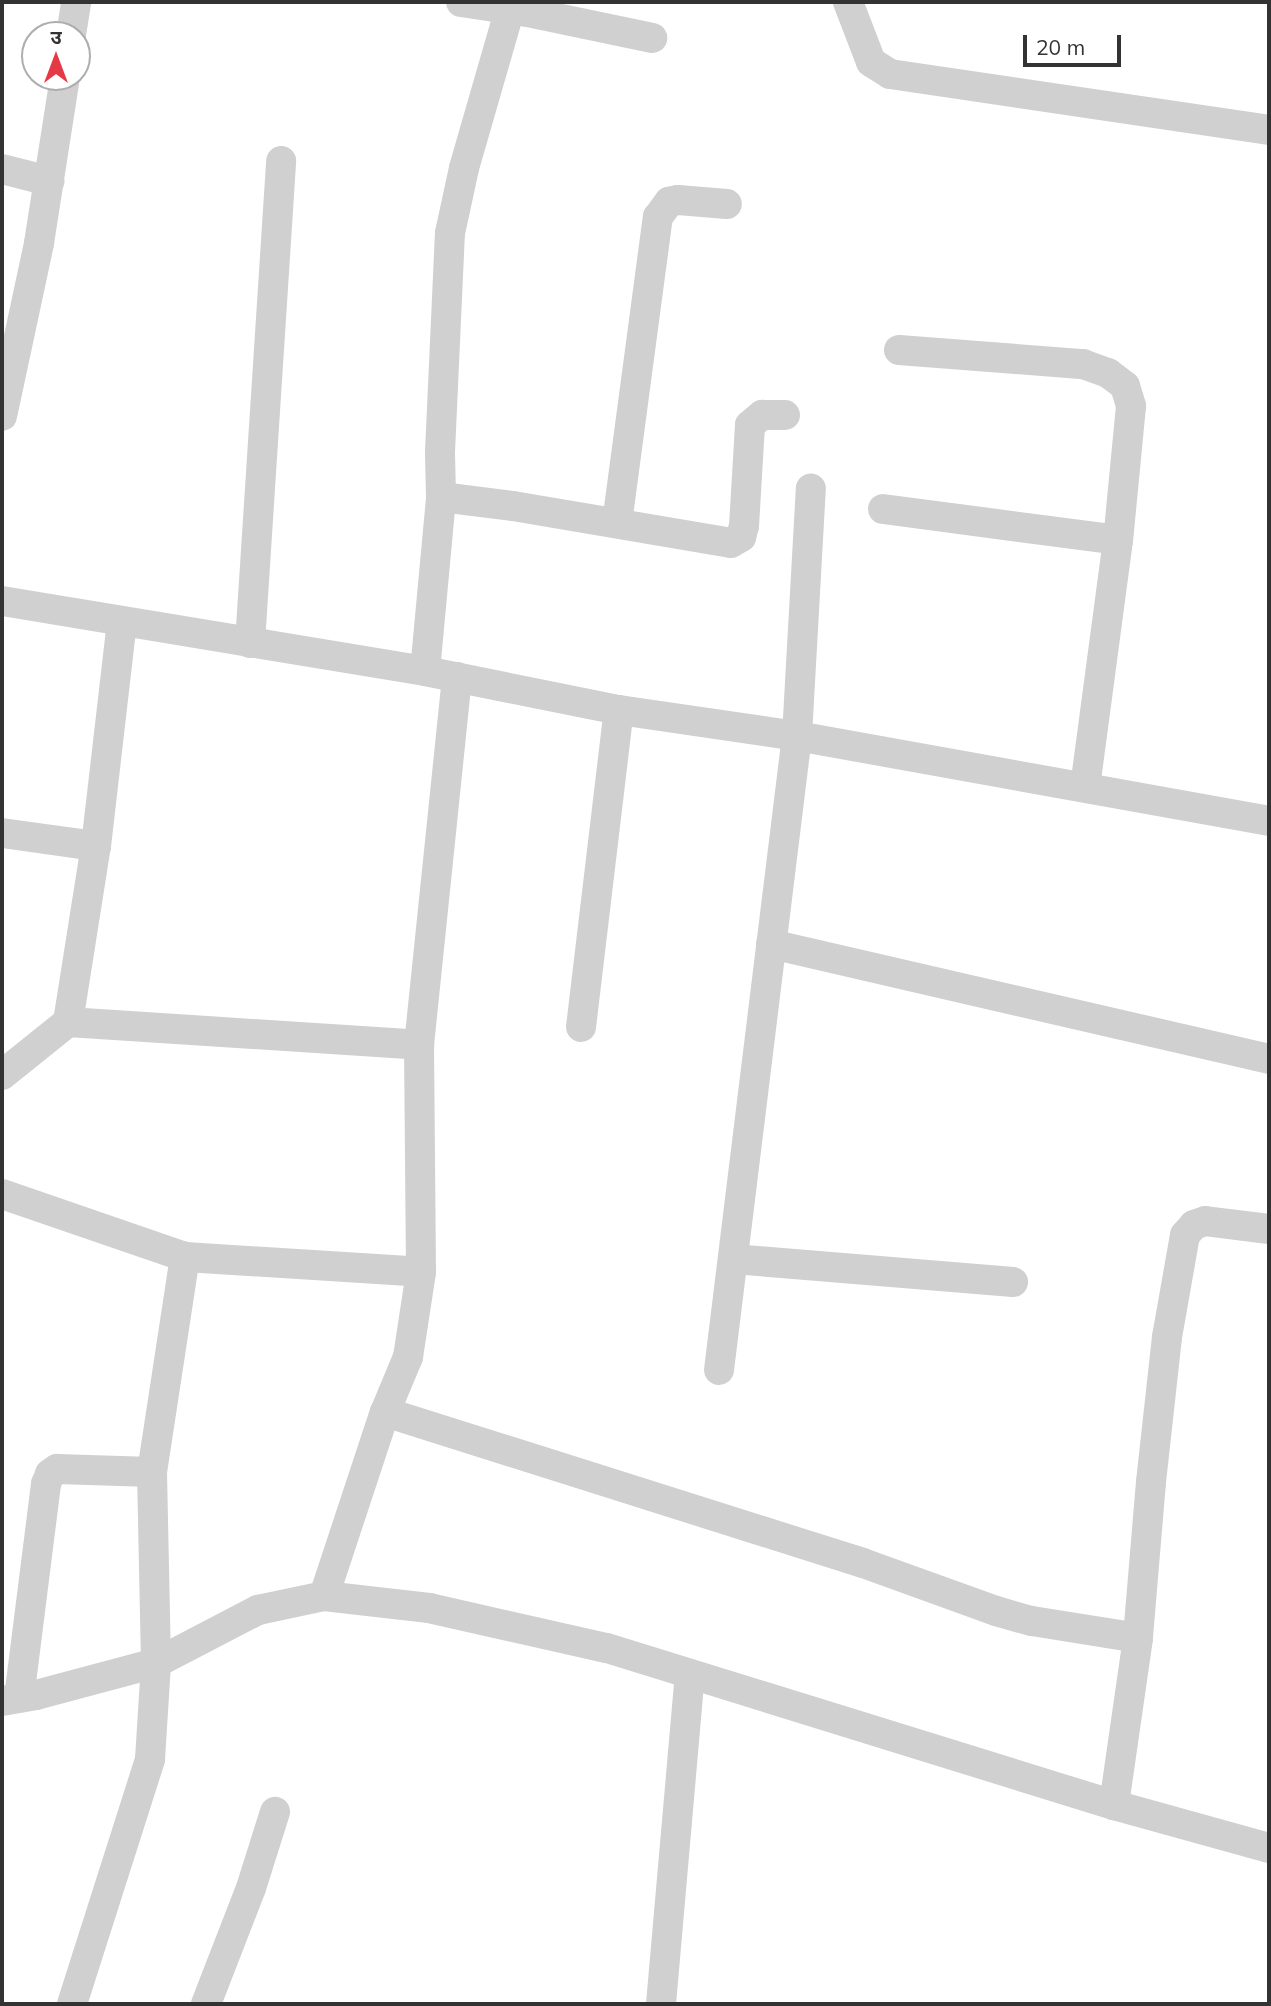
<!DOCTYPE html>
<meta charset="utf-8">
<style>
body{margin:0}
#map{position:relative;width:1271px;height:2006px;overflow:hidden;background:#fff;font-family:Mulish,"Noto Sans Devanagari",sans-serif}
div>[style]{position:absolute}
.minor>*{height:30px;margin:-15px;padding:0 15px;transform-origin:15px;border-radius:15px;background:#d0d0d0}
span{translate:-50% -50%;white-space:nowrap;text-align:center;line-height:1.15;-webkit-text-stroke:7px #fff;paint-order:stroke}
.frame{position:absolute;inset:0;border:4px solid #333;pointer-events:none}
.north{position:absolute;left:21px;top:21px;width:70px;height:70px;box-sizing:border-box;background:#fff;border:2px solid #adadad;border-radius:50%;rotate:0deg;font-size:19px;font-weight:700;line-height:28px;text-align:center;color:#333}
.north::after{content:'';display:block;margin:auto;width:24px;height:32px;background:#e63946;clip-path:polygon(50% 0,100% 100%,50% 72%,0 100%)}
.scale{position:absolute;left:1023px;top:35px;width:98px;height:32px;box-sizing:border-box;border:4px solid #333;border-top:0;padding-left:9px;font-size:21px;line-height:24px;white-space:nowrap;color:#333;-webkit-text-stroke:5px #fff;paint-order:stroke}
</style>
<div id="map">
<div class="minor">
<i style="left:461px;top:2px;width:68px;rotate:8.5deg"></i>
<i style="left:528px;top:12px;width:127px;rotate:11.8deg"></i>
<i style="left:848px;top:2px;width:64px;rotate:69deg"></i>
<i style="left:871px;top:62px;width:22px;rotate:32deg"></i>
<i style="left:890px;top:74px;width:383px;rotate:8.4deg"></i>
<i style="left:71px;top:35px;width:33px;rotate:-81deg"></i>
<i style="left:2px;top:169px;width:49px;rotate:14.3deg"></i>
<i style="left:899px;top:350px;width:185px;rotate:4.4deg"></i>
<i style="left:1083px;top:364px;width:27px;rotate:20deg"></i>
<i style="left:1108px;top:373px;width:21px;rotate:37deg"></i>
<i style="left:1125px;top:386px;width:21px;rotate:73deg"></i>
<i style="left:1131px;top:406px;width:135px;rotate:95.5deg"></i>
<i style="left:1118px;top:540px;width:249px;rotate:97.6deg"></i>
<i style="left:2px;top:416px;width:177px;rotate:-77.9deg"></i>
<i style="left:39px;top:243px;width:168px;rotate:-81.1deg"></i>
<i style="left:441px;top:497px;width:73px;rotate:7.1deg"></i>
<i style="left:513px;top:506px;width:221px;rotate:9.6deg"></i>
<i style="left:731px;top:543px;width:12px;rotate:-31deg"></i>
<i style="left:741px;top:537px;width:11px;rotate:-75deg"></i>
<i style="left:744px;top:526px;width:101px;rotate:-86.6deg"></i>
<i style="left:750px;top:425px;width:16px;rotate:-40deg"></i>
<i style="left:762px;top:415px;width:23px"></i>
<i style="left:883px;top:509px;width:237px;rotate:7.5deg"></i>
<i style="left:617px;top:523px;width:309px;rotate:-82.4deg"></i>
<i style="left:658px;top:217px;width:19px;rotate:-54deg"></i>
<i style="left:669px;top:202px;width:9px;rotate:-13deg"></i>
<i style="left:678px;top:200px;width:49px;rotate:4.7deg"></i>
<i style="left:2px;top:601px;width:429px;rotate:9.4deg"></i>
<i style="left:425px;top:671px;width:198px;rotate:11.4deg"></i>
<i style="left:619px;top:710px;width:180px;rotate:8.3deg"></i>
<i style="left:797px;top:736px;width:480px;rotate:10.2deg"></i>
<i style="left:250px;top:643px;width:483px;rotate:-86.3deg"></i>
<i style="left:425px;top:671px;width:175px;rotate:-84.7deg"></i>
<i style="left:441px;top:497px;width:45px;rotate:-91.3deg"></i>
<i style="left:440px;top:452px;width:219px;rotate:-87.4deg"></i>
<i style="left:450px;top:233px;width:66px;rotate:-77.8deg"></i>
<i style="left:464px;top:168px;width:166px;rotate:-73.9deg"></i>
<i style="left:2px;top:833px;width:95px;rotate:7.9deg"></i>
<i style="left:771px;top:944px;width:511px;rotate:13deg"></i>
<i style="left:68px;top:1022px;width:178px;rotate:-81deg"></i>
<i style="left:96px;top:846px;width:226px;rotate:-83.4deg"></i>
<i style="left:581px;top:1027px;width:319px;rotate:-83.2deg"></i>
<i style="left:2px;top:1075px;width:85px;rotate:-38.8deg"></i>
<i style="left:68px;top:1022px;width:352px;rotate:3.7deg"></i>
<i style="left:2px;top:1194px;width:194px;rotate:19deg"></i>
<i style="left:185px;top:1257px;width:236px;rotate:3.6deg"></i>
<i style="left:1269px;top:1229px;width:64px;rotate:-172.9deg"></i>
<i style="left:1205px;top:1221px;width:12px;rotate:160deg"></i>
<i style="left:1194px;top:1225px;width:13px;rotate:132deg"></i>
<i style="left:1185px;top:1235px;width:104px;rotate:100deg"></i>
<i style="left:1167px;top:1337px;width:146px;rotate:96.3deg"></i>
<i style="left:1151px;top:1482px;width:157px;rotate:94.8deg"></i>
<i style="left:1138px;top:1638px;width:169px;rotate:98.2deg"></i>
<i style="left:1114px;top:1805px;width:161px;rotate:15.5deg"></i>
<i style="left:733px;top:1259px;width:281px;rotate:4.7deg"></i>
<i style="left:719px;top:1370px;width:639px;rotate:-82.99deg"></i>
<i style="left:797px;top:736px;width:248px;rotate:-86.8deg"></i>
<i style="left:385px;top:1412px;width:501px;rotate:17.53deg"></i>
<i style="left:863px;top:1563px;width:141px;rotate:19.8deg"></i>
<i style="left:996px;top:1611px;width:37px;rotate:16deg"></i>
<i style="left:1032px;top:1621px;width:107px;rotate:9.1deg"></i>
<i style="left:324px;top:1596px;width:194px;rotate:-71.7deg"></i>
<i style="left:385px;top:1412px;width:60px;rotate:-67.3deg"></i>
<i style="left:408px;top:1357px;width:86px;rotate:-81.3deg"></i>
<i style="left:421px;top:1272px;width:227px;rotate:-90.5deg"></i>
<i style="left:419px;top:1045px;width:370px;rotate:-84.1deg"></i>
<i style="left:19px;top:1698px;width:216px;rotate:-82.8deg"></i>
<i style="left:46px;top:1484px;width:11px;rotate:-68deg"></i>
<i style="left:50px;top:1474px;width:9px;rotate:-36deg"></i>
<i style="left:57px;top:1469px;width:95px;rotate:1.8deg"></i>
<i style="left:2px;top:1701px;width:35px;rotate:-10deg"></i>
<i style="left:36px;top:1695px;width:124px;rotate:-14.9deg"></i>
<i style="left:156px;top:1663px;width:115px;rotate:-27.5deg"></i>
<i style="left:258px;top:1610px;width:67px;rotate:-12deg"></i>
<i style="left:324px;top:1596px;width:106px;rotate:6.5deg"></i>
<i style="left:429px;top:1608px;width:182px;rotate:12.7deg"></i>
<i style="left:607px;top:1648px;width:531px;rotate:17.21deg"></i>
<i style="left:72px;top:2004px;width:257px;rotate:-72.3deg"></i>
<i style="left:150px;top:1759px;width:96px;rotate:-86.4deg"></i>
<i style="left:156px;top:1663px;width:191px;rotate:-91.2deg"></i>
<i style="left:152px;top:1472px;width:218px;rotate:-81.3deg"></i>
<i style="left:206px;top:2004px;width:124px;rotate:-68.8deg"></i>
<i style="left:251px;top:1888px;width:80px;rotate:-72.5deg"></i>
<i style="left:661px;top:2004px;width:331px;rotate:-85deg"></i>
</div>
<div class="frame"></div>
<div class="north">उ</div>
<div class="scale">20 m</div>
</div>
